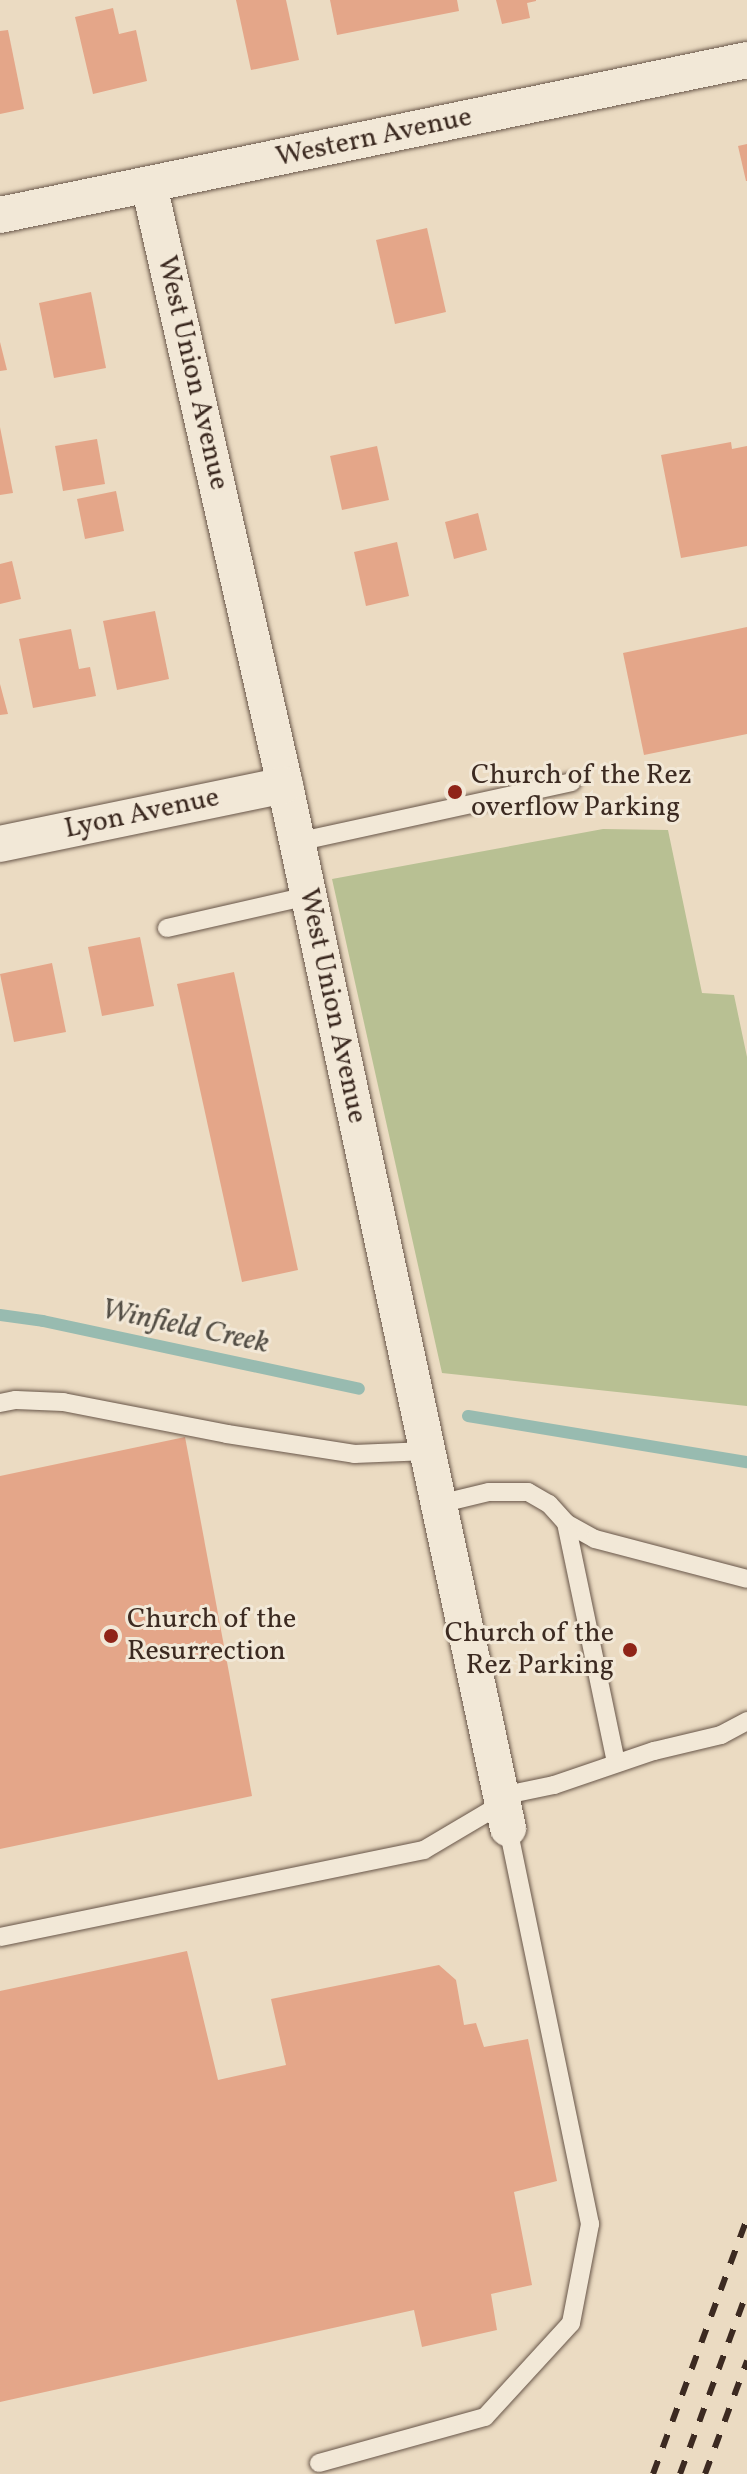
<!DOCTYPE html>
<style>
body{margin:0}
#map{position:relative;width:747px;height:2474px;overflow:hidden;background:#ebdbc2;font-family:Vollkorn,serif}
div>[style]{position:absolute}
.green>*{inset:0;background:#b8c093}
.stream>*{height:12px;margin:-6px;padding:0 6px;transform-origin:6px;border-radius:6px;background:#98bbb0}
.building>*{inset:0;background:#e4a689}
.roads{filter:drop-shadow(0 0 2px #685649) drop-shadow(0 0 2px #685649)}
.service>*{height:18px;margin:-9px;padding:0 9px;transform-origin:9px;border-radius:9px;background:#f2e8d7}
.minor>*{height:36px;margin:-18px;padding:0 18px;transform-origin:18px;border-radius:18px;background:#f2e8d7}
.rail>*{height:6px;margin-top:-3px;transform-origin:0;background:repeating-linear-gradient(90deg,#3c2a21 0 14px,transparent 0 28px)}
.dots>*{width:22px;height:22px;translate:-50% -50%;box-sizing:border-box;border:4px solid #f2e8d7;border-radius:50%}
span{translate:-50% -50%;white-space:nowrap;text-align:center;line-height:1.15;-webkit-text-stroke:6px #f2e8d7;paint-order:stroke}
.street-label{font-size:28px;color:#3c2a21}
.poi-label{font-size:28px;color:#3c2a21}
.left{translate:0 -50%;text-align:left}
.right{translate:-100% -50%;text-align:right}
.water-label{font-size:30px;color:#534e45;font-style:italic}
</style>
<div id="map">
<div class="green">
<i style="clip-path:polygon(603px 829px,668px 830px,702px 993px,734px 995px,747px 1057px,747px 1406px,442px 1373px,332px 879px)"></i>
</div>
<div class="stream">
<i style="left:0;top:1315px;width:43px;rotate:7.9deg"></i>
<i style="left:43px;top:1321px;width:323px;rotate:12.1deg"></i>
<i style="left:468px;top:1416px;width:283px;rotate:9.4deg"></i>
</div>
<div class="building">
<i style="clip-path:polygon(236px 0,286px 0,299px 60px,251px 70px)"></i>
<i style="clip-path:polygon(330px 0,457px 0,459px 11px,337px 35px)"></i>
<i style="clip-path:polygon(496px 0,536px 0,536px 1px,527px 3px,530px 18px,502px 24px)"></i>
<i style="clip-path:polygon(113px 8px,119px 34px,136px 30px,147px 81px,93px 94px,75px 17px)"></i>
<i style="clip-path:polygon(8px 30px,24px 109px,0 114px,0 31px)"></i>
<i style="clip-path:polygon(747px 144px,747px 181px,746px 181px,738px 146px)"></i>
<i style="clip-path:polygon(427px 228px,446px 312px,395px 324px,376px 240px)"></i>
<i style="clip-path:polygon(91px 292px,106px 368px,54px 378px,39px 303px)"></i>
<i style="clip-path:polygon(0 342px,7px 370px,0 371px)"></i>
<i style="clip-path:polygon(0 427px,13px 493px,0 495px)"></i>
<i style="clip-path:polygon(97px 439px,105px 484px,63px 491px,55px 446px)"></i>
<i style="clip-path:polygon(731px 442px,732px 449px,747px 446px,747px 546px,681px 558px,661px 455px)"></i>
<i style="clip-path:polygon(377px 446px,389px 500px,342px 510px,330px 456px)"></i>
<i style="clip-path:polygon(116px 491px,124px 531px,85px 539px,77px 499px)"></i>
<i style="clip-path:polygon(478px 513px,487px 550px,454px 559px,445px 522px)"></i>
<i style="clip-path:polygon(397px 542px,409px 596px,366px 606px,354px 552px)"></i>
<i style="clip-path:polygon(12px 561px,21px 599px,0 604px,0 564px)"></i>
<i style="clip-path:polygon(155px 611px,169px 679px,117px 690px,103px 621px)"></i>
<i style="clip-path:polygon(747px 627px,747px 734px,644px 755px,623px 653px)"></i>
<i style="clip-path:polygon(71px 629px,79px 669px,90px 667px,96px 696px,33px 708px,19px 639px)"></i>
<i style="clip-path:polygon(0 684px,8px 714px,0 715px)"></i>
<i style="clip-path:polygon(140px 937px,154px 1006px,102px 1016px,88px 947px)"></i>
<i style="clip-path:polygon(52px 963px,66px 1032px,14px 1042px,0 974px)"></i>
<i style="clip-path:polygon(234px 972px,298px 1270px,242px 1282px,177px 984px)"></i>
<i style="clip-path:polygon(185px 1437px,252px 1796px,0 1849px,0 1476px)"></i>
<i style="clip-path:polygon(187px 1951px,218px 2080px,286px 2065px,271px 1999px,439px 1965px,456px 1980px,464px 2025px,476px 2023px,484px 2047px,528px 2039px,557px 2181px,514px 2192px,532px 2285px,491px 2294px,497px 2330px,422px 2347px,414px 2310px,0 2402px,0 1991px)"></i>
</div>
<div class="roads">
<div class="service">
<i style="left:297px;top:842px;width:281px;rotate:-12.3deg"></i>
<i style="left:167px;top:928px;width:145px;rotate:-12.8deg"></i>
<i style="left:0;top:1403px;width:16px;rotate:-11deg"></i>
<i style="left:16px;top:1400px;width:47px;rotate:2.4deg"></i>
<i style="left:63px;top:1402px;width:167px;rotate:11deg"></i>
<i style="left:227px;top:1434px;width:129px;rotate:8.9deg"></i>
<i style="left:354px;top:1454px;width:74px;rotate:-2.3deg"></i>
<i style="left:439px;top:1504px;width:51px;rotate:-13.5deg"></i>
<i style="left:489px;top:1492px;width:39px"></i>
<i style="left:528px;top:1492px;width:24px;rotate:30deg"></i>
<i style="left:549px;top:1504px;width:25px;rotate:48deg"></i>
<i style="left:566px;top:1523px;width:33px;rotate:29deg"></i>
<i style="left:595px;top:1539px;width:157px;rotate:14.7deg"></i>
<i style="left:566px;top:1523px;width:245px;rotate:78.2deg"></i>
<i style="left:501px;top:1796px;width:54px;rotate:-11.7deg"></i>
<i style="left:554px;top:1785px;width:106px;rotate:-18.8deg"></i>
<i style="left:654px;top:1751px;width:69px;rotate:-13.4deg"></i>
<i style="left:721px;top:1735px;width:30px;rotate:-28deg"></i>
<i style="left:0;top:1937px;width:433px;rotate:-11.6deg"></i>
<i style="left:424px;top:1850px;width:92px;rotate:-30.7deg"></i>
<i style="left:319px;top:2463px;width:172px;rotate:-15.5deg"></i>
<i style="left:485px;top:2417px;width:127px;rotate:-47.5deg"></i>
<i style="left:571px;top:2323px;width:101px;rotate:-79.1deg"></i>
<i style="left:590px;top:2224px;width:404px;rotate:-101.7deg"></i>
</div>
<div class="minor">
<i style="left:149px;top:185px;width:615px;rotate:77.23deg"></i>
<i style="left:285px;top:785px;width:1067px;rotate:77.93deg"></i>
<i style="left:0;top:215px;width:763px;rotate:-11.72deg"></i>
<i style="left:0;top:844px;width:291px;rotate:-11.7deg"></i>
</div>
</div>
<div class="rail">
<i style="left:653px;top:2474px;width:273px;rotate:-69.8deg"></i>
<i style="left:680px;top:2474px;width:194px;rotate:-69.8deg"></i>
<i style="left:705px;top:2474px;width:121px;rotate:-69.6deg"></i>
</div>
<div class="dots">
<i style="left:455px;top:792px;background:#8f2418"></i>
<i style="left:111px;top:1636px;background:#8f2418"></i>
<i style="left:630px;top:1650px;background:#8f2418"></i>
</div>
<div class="street-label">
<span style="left:374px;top:138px;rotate:-12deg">Western Avenue</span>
<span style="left:192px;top:373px;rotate:77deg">West Union Avenue</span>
<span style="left:142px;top:814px;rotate:-12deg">Lyon Avenue</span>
<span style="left:332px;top:1006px;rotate:78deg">West Union Avenue</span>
</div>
<div class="poi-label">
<span class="left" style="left:471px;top:792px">Church of the Rez<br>overflow Parking</span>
<span class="left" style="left:127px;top:1636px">Church of the<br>Resurrection</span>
<span class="right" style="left:614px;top:1650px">Church of the<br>Rez Parking</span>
</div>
<div class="water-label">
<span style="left:185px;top:1327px;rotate:12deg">Winfield Creek</span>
</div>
</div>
